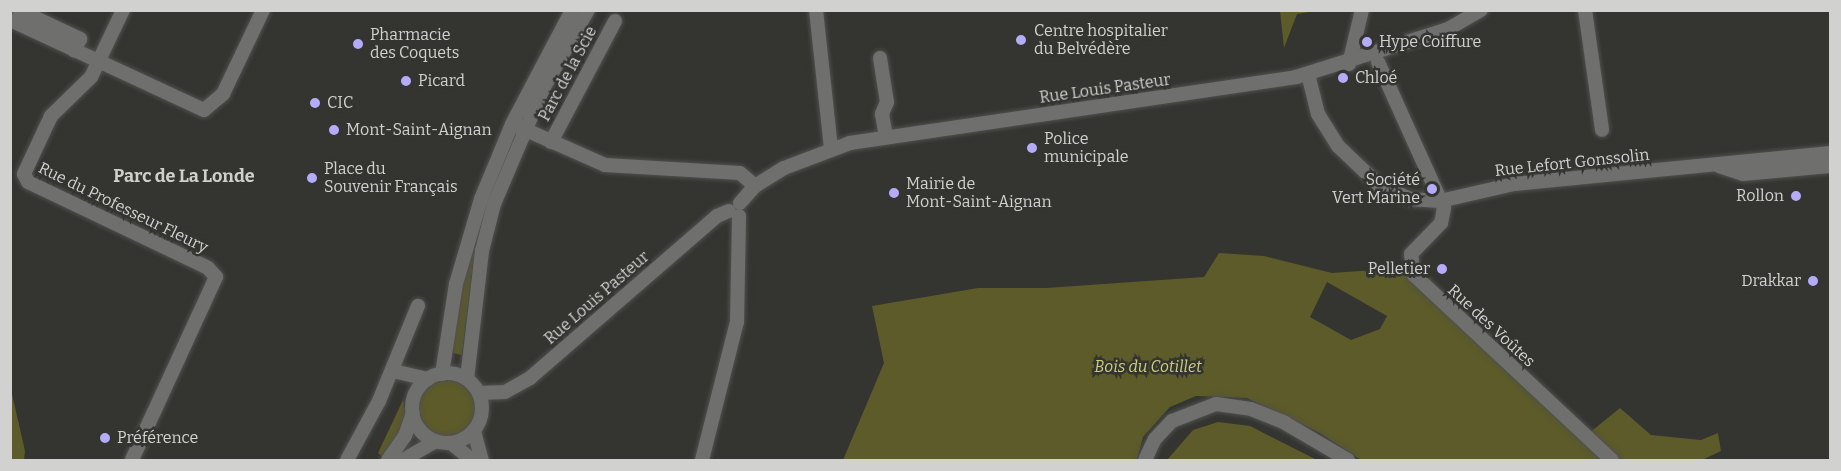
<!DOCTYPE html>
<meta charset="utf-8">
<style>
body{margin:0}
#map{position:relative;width:1841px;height:471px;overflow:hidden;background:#343431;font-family:Bitter,serif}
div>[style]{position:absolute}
.green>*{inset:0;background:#5c5b29}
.round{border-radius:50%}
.roads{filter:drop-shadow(0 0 2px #50504e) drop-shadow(0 0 2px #50504e)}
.minor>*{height:14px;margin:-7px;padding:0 7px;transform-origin:7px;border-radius:7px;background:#6f6f6d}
.minor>.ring{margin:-7px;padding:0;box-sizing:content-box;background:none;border:14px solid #6f6f6d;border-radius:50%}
.dots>*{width:16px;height:16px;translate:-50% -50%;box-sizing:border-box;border:3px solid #343431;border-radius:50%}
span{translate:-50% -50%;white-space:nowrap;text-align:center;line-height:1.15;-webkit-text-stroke:5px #343431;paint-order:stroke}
.poi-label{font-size:16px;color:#d1d2d0}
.left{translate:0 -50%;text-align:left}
.right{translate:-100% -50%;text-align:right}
.street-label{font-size:16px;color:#d1d2d0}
.park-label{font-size:16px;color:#cece7b;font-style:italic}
.neighbourhood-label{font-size:18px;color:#cfcfcc;font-weight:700}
.frame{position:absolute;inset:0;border:12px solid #d1d2d0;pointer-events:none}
</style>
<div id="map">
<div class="green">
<i style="clip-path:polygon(1280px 11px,1315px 11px,1297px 14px,1284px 48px)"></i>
<i style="clip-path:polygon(512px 141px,493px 190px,473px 263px,462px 355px,453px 353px,457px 307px,483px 211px)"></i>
<i style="clip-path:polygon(evenodd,1219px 253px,1264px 256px,1332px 273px,1402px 268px,1583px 438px,1620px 408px,1651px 435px,1701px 440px,1718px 433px,1721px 451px,1702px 460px,1361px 460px,1320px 433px,1247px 398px,1196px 396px,1170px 407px,1143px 437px,1137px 460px,843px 460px,884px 363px,872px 306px,978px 288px,1046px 288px,1204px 277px,1219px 253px,1327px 282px,1387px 316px,1380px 329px,1351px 340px,1310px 317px,1327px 282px)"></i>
<i class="round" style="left:419px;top:380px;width:56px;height:56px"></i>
<i style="clip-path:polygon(10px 385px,25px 451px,24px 460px,11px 460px)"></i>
<i style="clip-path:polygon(403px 400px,407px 424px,385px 458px,378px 453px)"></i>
<i style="clip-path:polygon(1218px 422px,1250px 426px,1317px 460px,1167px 460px,1193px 430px)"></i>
</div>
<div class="roads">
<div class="minor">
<i style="left:19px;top:10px;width:68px;rotate:25.4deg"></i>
<i style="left:80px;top:39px;width:13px;rotate:117deg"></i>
<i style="left:123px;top:10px;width:74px;rotate:115.5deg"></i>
<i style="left:91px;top:77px;width:56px;rotate:135.7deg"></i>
<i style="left:51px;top:116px;width:64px;rotate:115deg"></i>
<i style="left:24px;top:174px;width:9px;rotate:63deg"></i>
<i style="left:28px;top:182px;width:199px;rotate:25.5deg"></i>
<i style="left:208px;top:268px;width:12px;rotate:48deg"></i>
<i style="left:216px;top:277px;width:201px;rotate:114.7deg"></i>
<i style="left:816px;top:10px;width:139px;rotate:83.8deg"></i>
<i style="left:1585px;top:10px;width:121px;rotate:81.9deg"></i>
<i style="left:10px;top:20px;width:214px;rotate:24.9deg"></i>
<i style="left:204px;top:110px;width:25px;rotate:-40deg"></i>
<i style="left:223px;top:94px;width:93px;rotate:-64.5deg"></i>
<i style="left:880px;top:58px;width:45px;rotate:81deg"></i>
<i style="left:887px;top:102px;width:13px;rotate:113deg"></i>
<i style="left:882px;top:114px;width:23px;rotate:80deg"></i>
<i style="left:1378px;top:62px;width:160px;rotate:65.7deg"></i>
<i style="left:1444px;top:208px;width:15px;rotate:101deg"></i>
<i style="left:1441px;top:223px;width:43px;rotate:134.1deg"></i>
<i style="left:1411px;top:254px;width:21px;rotate:82deg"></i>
<i style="left:1414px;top:275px;width:271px;rotate:43.1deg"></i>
<i style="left:1349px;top:64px;width:56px;rotate:-76.5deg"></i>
<i style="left:1308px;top:74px;width:41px;rotate:76deg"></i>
<i style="left:1318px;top:114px;width:38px;rotate:58deg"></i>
<i style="left:1338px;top:146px;width:57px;rotate:43.6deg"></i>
<i style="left:1379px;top:185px;width:34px;rotate:24deg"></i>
<i style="left:1410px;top:199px;width:30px;rotate:4deg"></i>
<i style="left:1440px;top:201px;width:76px;rotate:-12.9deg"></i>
<i style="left:1514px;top:184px;width:318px;rotate:-5.6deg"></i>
<i style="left:517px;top:126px;width:96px;rotate:23.9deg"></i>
<i style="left:605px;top:165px;width:135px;rotate:3.4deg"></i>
<i style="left:740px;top:173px;width:20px;rotate:41deg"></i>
<i style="left:551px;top:142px;width:137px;rotate:-62.1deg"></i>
<i style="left:1719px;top:166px;width:25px;rotate:18deg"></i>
<i style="left:1743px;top:174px;width:87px;rotate:-5.3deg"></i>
<i style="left:740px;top:203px;width:23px;rotate:-49deg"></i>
<i style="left:755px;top:186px;width:34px;rotate:-32deg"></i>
<i style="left:784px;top:168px;width:71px;rotate:-20.7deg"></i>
<i style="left:850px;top:143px;width:451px;rotate:-8.4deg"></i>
<i style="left:1296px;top:77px;width:159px;rotate:-17.5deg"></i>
<i style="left:1448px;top:29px;width:38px;rotate:-30deg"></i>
<i style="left:393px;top:371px;width:36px;rotate:13deg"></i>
<i class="ring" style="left:412px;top:373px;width:56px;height:56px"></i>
<i style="left:442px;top:374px;width:91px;rotate:-81.2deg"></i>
<i style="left:456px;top:284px;width:89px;rotate:-73.6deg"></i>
<i style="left:481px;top:199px;width:81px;rotate:-67.5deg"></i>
<i style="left:512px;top:124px;width:129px;rotate:-62.2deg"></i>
<i style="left:467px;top:379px;width:129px;rotate:-83.3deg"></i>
<i style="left:482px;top:251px;width:49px;rotate:-75.7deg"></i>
<i style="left:494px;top:204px;width:127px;rotate:-66.9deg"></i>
<i style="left:544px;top:87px;width:89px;rotate:-60.3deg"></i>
<i style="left:479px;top:393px;width:26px;rotate:-2deg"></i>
<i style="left:505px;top:392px;width:29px;rotate:-29deg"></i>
<i style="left:530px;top:378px;width:247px;rotate:-40.9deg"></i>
<i style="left:717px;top:216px;width:13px;rotate:-23deg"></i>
<i style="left:474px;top:431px;width:30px;rotate:75deg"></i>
<i style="left:451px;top:443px;width:27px;rotate:39deg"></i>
<i style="left:347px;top:460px;width:67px;rotate:-61.5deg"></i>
<i style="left:379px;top:401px;width:103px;rotate:-67.7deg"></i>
<i style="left:388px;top:460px;width:29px;rotate:-55deg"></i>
<i style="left:405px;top:436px;width:24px;rotate:-71deg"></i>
<i style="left:403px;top:460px;width:38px;rotate:-30deg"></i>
<i style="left:702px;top:460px;width:142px;rotate:-75.8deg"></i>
<i style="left:737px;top:322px;width:106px;rotate:-88.9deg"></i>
<i style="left:1145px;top:460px;width:23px;rotate:-65deg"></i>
<i style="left:1155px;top:439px;width:25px;rotate:-47deg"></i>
<i style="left:1172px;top:421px;width:47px;rotate:-21.1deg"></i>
<i style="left:1216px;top:404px;width:35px;rotate:8deg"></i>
<i style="left:1251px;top:409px;width:37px;rotate:22deg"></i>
<i style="left:1285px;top:423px;width:73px;rotate:30.4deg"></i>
</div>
</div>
<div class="dots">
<i style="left:1021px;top:40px;background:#b4acf9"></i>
<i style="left:1367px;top:42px;background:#b4acf9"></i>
<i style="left:358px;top:44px;background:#b4acf9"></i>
<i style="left:1343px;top:78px;background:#b4acf9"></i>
<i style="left:406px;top:81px;background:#b4acf9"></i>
<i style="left:315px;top:103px;background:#b4acf9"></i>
<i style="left:334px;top:130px;background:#b4acf9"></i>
<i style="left:1032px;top:148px;background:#b4acf9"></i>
<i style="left:312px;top:178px;background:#b4acf9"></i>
<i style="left:1432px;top:189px;background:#b4acf9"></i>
<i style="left:894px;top:193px;background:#b4acf9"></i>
<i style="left:1796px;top:196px;background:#b4acf9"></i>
<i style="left:1442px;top:269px;background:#b4acf9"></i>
<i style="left:1813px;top:281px;background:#b4acf9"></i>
<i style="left:105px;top:438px;background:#b4acf9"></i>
</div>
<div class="poi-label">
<span class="left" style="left:1034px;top:40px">Centre hospitalier<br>du Belvédère</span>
<span class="left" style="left:370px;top:44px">Pharmacie<br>des Coquets</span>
<span class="left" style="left:1379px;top:42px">Hype Coiffure</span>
<span class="left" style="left:1355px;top:78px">Chloé</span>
<span class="left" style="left:418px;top:81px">Picard</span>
<span class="left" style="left:327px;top:103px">CIC</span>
<span class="left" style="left:346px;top:130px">Mont-Saint-Aignan</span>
<span class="left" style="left:1044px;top:148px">Police<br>municipale</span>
<span class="left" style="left:324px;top:178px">Place du<br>Souvenir Français</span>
<span class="right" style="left:1420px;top:189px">Société<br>Vert Marine</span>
<span class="left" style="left:906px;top:193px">Mairie de<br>Mont-Saint-Aignan</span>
<span class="right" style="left:1784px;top:196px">Rollon</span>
<span class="right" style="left:1430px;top:269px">Pelletier</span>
<span class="right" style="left:1801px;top:281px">Drakkar</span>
<span class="left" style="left:117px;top:438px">Préférence</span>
</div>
<div class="street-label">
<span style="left:568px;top:74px;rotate:-62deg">Parc de la Scie</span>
<span style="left:1105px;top:89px;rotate:-8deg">Rue Louis Pasteur</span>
<span style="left:1572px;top:163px;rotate:-6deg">Rue Lefort Gonssolin</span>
<span style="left:123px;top:208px;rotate:26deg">Rue du Professeur Fleury</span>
<span style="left:597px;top:298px;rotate:-41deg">Rue Louis Pasteur</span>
<span style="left:1491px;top:326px;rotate:43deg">Rue des Voûtes</span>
</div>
<div class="park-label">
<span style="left:1148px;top:367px">Bois du Cotillet</span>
</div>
<div class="neighbourhood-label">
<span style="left:184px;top:176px">Parc de La Londe</span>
</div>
<div class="frame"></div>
</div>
